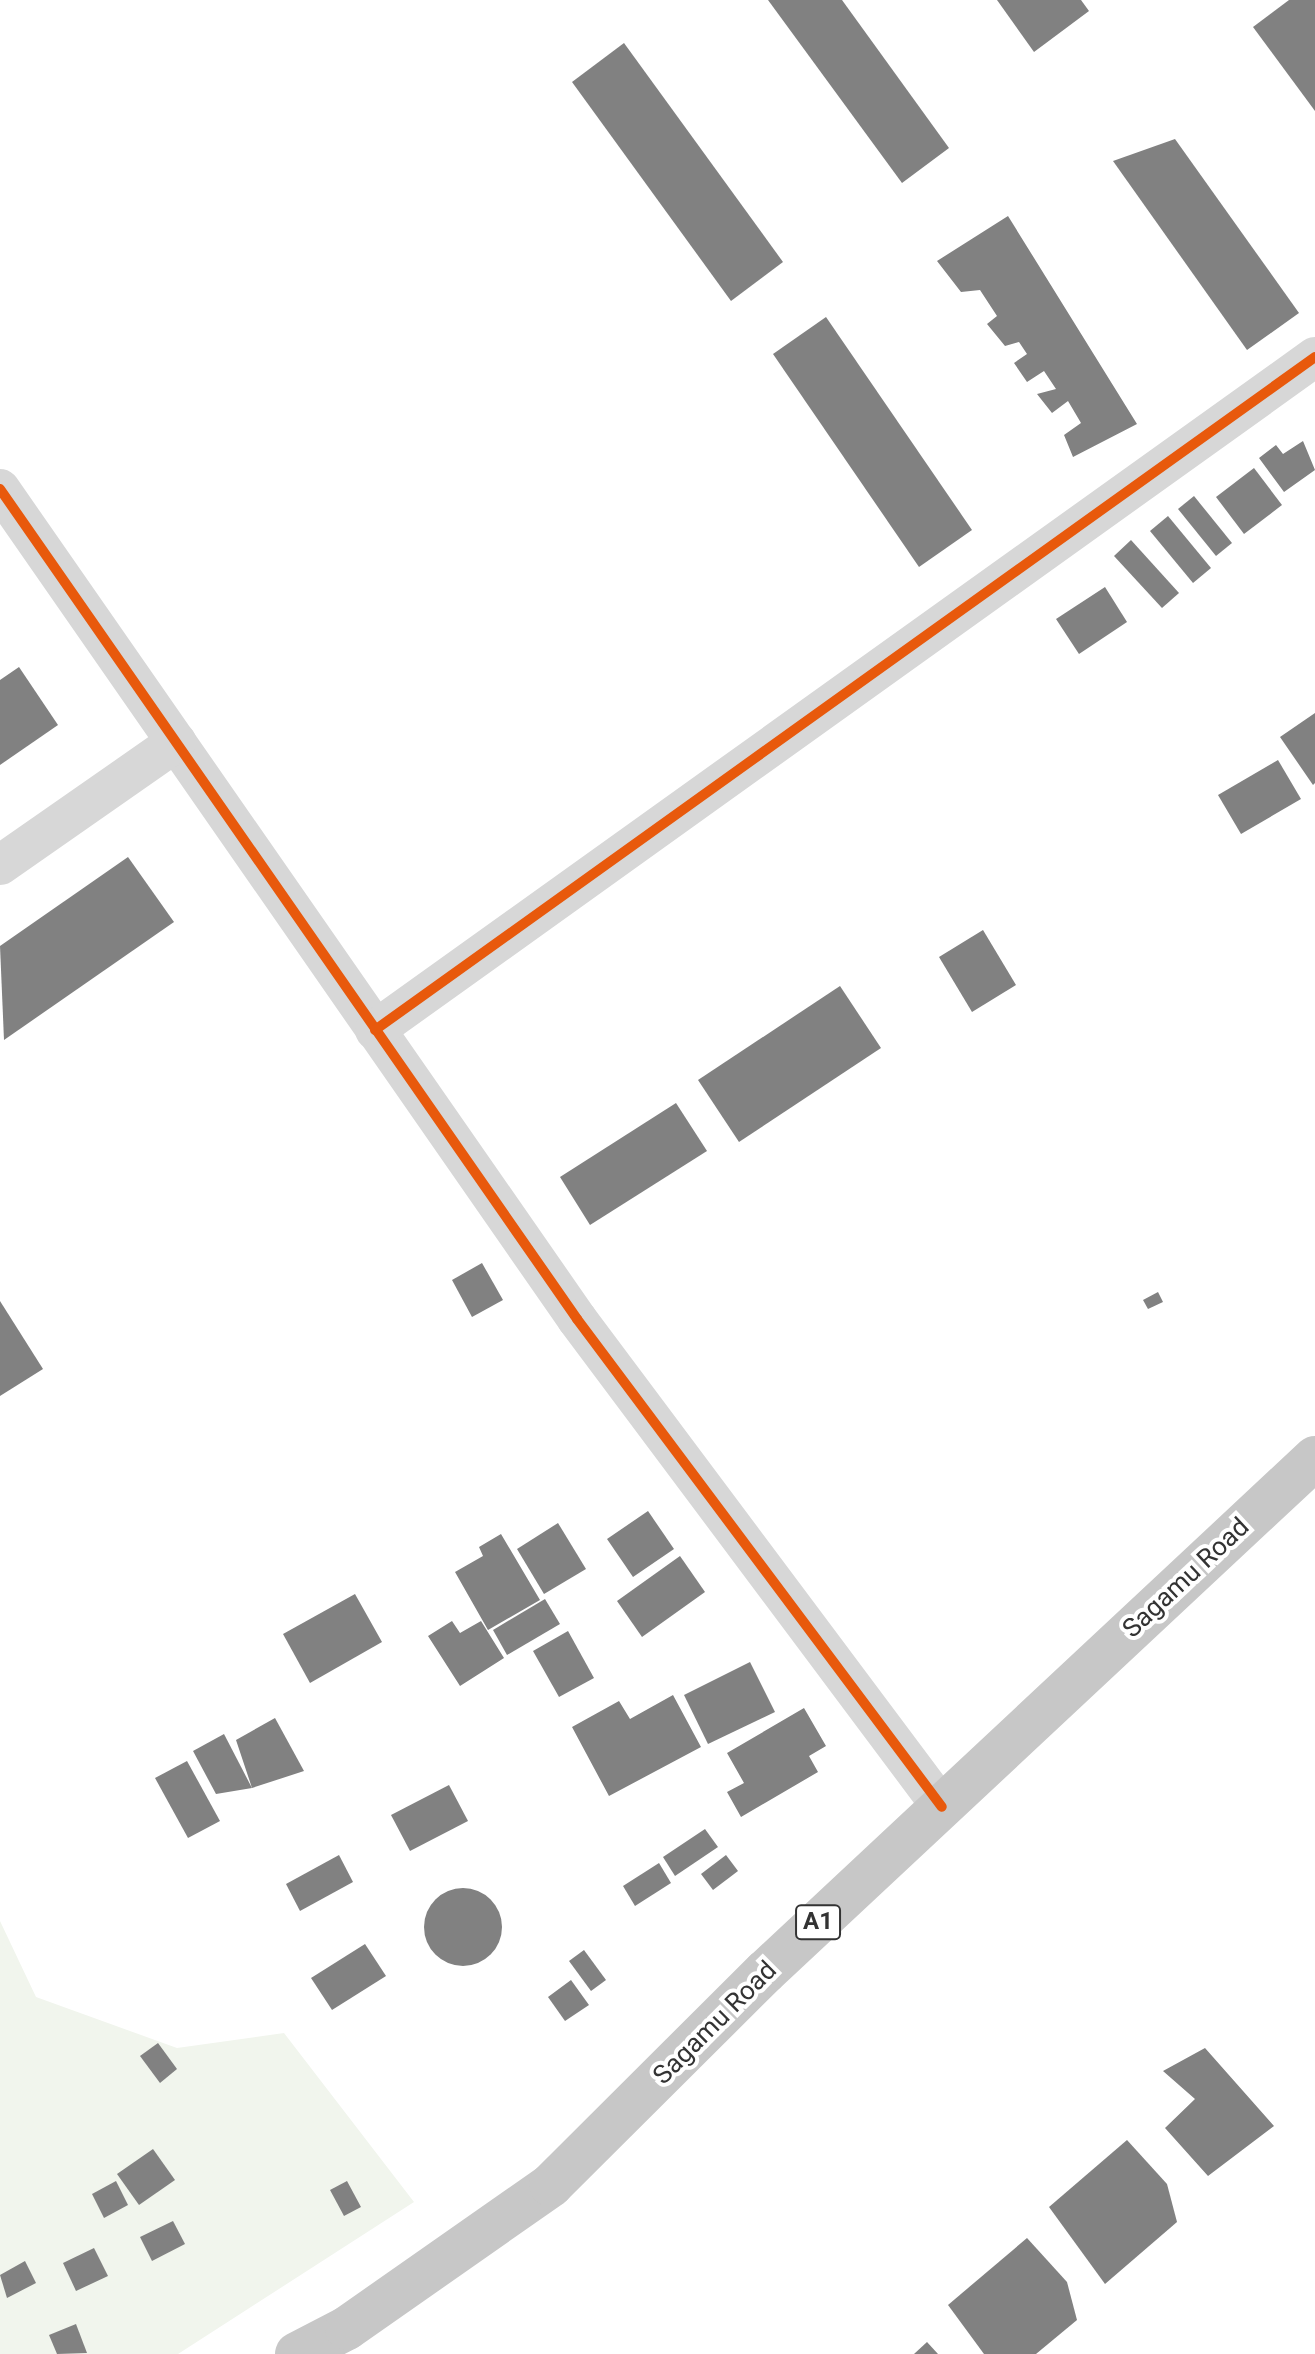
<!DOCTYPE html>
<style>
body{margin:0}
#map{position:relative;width:1315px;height:2354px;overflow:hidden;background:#fff;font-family:Roboto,sans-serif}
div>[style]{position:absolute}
.green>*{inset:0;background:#f1f5ed}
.building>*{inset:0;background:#818181}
.round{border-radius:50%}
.minor>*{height:40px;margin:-20px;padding:0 20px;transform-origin:20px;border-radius:20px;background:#d7d7d7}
.trunk>*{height:44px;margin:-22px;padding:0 22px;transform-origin:22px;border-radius:22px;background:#c7c7c7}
.cycleway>*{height:10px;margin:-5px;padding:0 5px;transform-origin:5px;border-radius:5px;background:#e8590c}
span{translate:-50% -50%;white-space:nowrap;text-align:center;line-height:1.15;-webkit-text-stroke:8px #fff;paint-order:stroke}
.shield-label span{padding:2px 6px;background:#fff;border:2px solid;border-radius:6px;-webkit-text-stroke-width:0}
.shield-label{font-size:24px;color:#333;font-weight:700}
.street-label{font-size:26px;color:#333}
</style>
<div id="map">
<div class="green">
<i style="clip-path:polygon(0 1921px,36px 1997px,177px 2048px,284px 2033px,414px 2202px,178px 2354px,0 2354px)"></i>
</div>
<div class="building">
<i style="clip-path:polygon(768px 0,842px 0,949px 148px,902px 183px)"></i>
<i style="clip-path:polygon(997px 0,1081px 0,1089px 11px,1034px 52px)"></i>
<i style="clip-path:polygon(1289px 0,1315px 0,1315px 111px,1253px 27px)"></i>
<i style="clip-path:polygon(624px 43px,783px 262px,731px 301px,572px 82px)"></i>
<i style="clip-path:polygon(1175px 139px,1299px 313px,1247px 350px,1113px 161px)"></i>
<i style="clip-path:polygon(1008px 216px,1137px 424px,1073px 457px,1064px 435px,1081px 423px,1068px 401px,1052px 413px,1037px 394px,1056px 389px,1044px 371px,1027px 382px,1014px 363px,1027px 354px,1019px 342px,1005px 346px,987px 324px,997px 316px,980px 290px,961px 292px,937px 261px)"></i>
<i style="clip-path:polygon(826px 317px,972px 530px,919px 567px,773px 354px)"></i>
<i style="clip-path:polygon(1303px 441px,1315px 470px,1284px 492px,1259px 458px,1276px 445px,1283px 454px)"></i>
<i style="clip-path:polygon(1254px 468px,1282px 505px,1244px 534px,1216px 497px)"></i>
<i style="clip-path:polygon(1194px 496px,1232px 543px,1216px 556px,1178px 509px)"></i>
<i style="clip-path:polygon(1168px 516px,1211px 568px,1193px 583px,1150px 531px)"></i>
<i style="clip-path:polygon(1131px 540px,1179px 593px,1162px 608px,1114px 556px)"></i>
<i style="clip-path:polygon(1105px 587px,1127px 622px,1079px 654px,1056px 619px)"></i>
<i style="clip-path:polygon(19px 667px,58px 725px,0 765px,0 680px)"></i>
<i style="clip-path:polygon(1315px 713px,1315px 783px,1313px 785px,1280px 737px)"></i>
<i style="clip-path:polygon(1278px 760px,1301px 799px,1241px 834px,1218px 795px)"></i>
<i style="clip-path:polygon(128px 857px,174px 922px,4px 1040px,0 946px)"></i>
<i style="clip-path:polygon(983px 930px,1016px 985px,972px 1012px,939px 957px)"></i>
<i style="clip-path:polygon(840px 986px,881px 1048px,739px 1142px,698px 1080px)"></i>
<i style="clip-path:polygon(676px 1103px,707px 1151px,590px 1225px,560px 1177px)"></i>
<i style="clip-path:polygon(482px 1263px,503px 1300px,472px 1317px,452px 1280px)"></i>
<i style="clip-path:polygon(1158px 1292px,1163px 1302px,1148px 1309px,1143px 1300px)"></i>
<i style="clip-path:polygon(0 1301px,43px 1369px,0 1396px)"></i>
<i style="clip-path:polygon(648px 1511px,674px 1549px,633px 1577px,607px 1539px)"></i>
<i style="clip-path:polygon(558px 1523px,586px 1569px,544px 1594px,517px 1549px)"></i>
<i style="clip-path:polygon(501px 1534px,540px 1600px,488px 1630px,455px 1572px,483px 1556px,479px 1547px)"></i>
<i style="clip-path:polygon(680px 1556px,705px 1592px,642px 1637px,617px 1601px)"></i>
<i style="clip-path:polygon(355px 1594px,382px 1642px,310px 1683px,283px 1634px)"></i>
<i style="clip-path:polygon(545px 1599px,560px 1624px,507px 1655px,493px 1630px)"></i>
<i style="clip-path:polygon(452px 1621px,460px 1633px,481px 1621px,504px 1658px,460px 1686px,428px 1636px)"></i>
<i style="clip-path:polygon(568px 1631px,594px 1678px,559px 1697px,533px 1651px)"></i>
<i style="clip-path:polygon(750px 1662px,775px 1712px,708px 1744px,684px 1695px)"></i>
<i style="clip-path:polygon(673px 1695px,701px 1747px,609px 1796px,572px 1727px,619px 1701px,630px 1719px)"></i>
<i style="clip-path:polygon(804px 1708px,826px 1746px,809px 1756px,818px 1772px,741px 1817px,727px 1792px,744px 1783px,727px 1753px)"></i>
<i style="clip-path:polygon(275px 1718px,304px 1771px,252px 1788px,236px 1740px)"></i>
<i style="clip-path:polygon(224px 1734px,252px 1788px,216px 1794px,193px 1751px)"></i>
<i style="clip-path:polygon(187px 1761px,220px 1821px,188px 1838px,155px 1778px)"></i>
<i style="clip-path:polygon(449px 1785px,468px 1821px,410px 1851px,391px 1815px)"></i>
<i style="clip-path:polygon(705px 1829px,718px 1847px,675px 1876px,663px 1857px)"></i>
<i style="clip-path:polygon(339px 1855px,353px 1882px,300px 1911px,286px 1884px)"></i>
<i style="clip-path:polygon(726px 1855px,738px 1871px,713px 1890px,701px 1874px)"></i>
<i style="clip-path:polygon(659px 1863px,671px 1883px,635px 1906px,623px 1886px)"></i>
<i class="round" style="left:424px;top:1888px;width:78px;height:78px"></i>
<i style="clip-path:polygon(365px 1944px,386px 1976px,332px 2010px,311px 1978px)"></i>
<i style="clip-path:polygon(584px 1950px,606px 1980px,591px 1991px,569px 1961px)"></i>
<i style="clip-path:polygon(571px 1980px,589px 2005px,565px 2021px,548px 1997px)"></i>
<i style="clip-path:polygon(158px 2043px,177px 2069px,160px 2083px,140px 2056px)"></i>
<i style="clip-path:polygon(1205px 2048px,1274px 2126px,1208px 2176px,1165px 2128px,1195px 2099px,1163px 2071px)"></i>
<i style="clip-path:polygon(1127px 2140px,1167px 2184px,1177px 2222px,1105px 2284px,1049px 2207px)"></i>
<i style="clip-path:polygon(153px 2149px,175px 2180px,139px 2205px,117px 2174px)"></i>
<i style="clip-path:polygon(116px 2181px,128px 2205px,104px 2218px,92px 2194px)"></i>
<i style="clip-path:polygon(347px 2181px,361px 2207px,344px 2216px,330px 2190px)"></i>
<i style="clip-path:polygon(173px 2221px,185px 2244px,152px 2261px,140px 2237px)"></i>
<i style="clip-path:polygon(1027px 2238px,1067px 2282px,1077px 2320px,1036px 2354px,984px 2354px,948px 2305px)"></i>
<i style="clip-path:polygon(94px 2248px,108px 2276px,76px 2291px,63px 2263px)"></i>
<i style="clip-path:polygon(25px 2261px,36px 2283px,7px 2298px,0 2275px)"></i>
<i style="clip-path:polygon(76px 2324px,87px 2353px,57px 2354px,49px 2335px)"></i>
<i style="clip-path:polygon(927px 2342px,938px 2354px,914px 2354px)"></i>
</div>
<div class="minor">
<i style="left:0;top:489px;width:1011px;rotate:55.19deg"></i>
<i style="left:577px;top:1319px;width:609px;rotate:53.21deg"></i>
<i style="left:0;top:865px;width:215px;rotate:-34.9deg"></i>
<i style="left:375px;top:1030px;width:1156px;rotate:-35.6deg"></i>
</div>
<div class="trunk">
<i style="left:297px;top:2354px;width:56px;rotate:-27.5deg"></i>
<i style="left:347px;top:2328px;width:249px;rotate:-35deg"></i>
<i style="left:551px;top:2185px;width:302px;rotate:-44.9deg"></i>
<i style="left:765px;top:1972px;width:753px;rotate:-43.06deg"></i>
</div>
<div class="cycleway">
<i style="left:0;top:489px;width:1011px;rotate:55.19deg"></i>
<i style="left:577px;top:1319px;width:609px;rotate:53.21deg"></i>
<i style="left:375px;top:1030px;width:1156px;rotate:-35.6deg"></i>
</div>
<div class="shield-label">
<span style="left:818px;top:1922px">A1</span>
</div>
<div class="street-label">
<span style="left:1186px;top:1578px;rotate:-43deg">Sagamu Road</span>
<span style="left:715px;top:2023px;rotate:-45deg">Sagamu Road</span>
</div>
</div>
